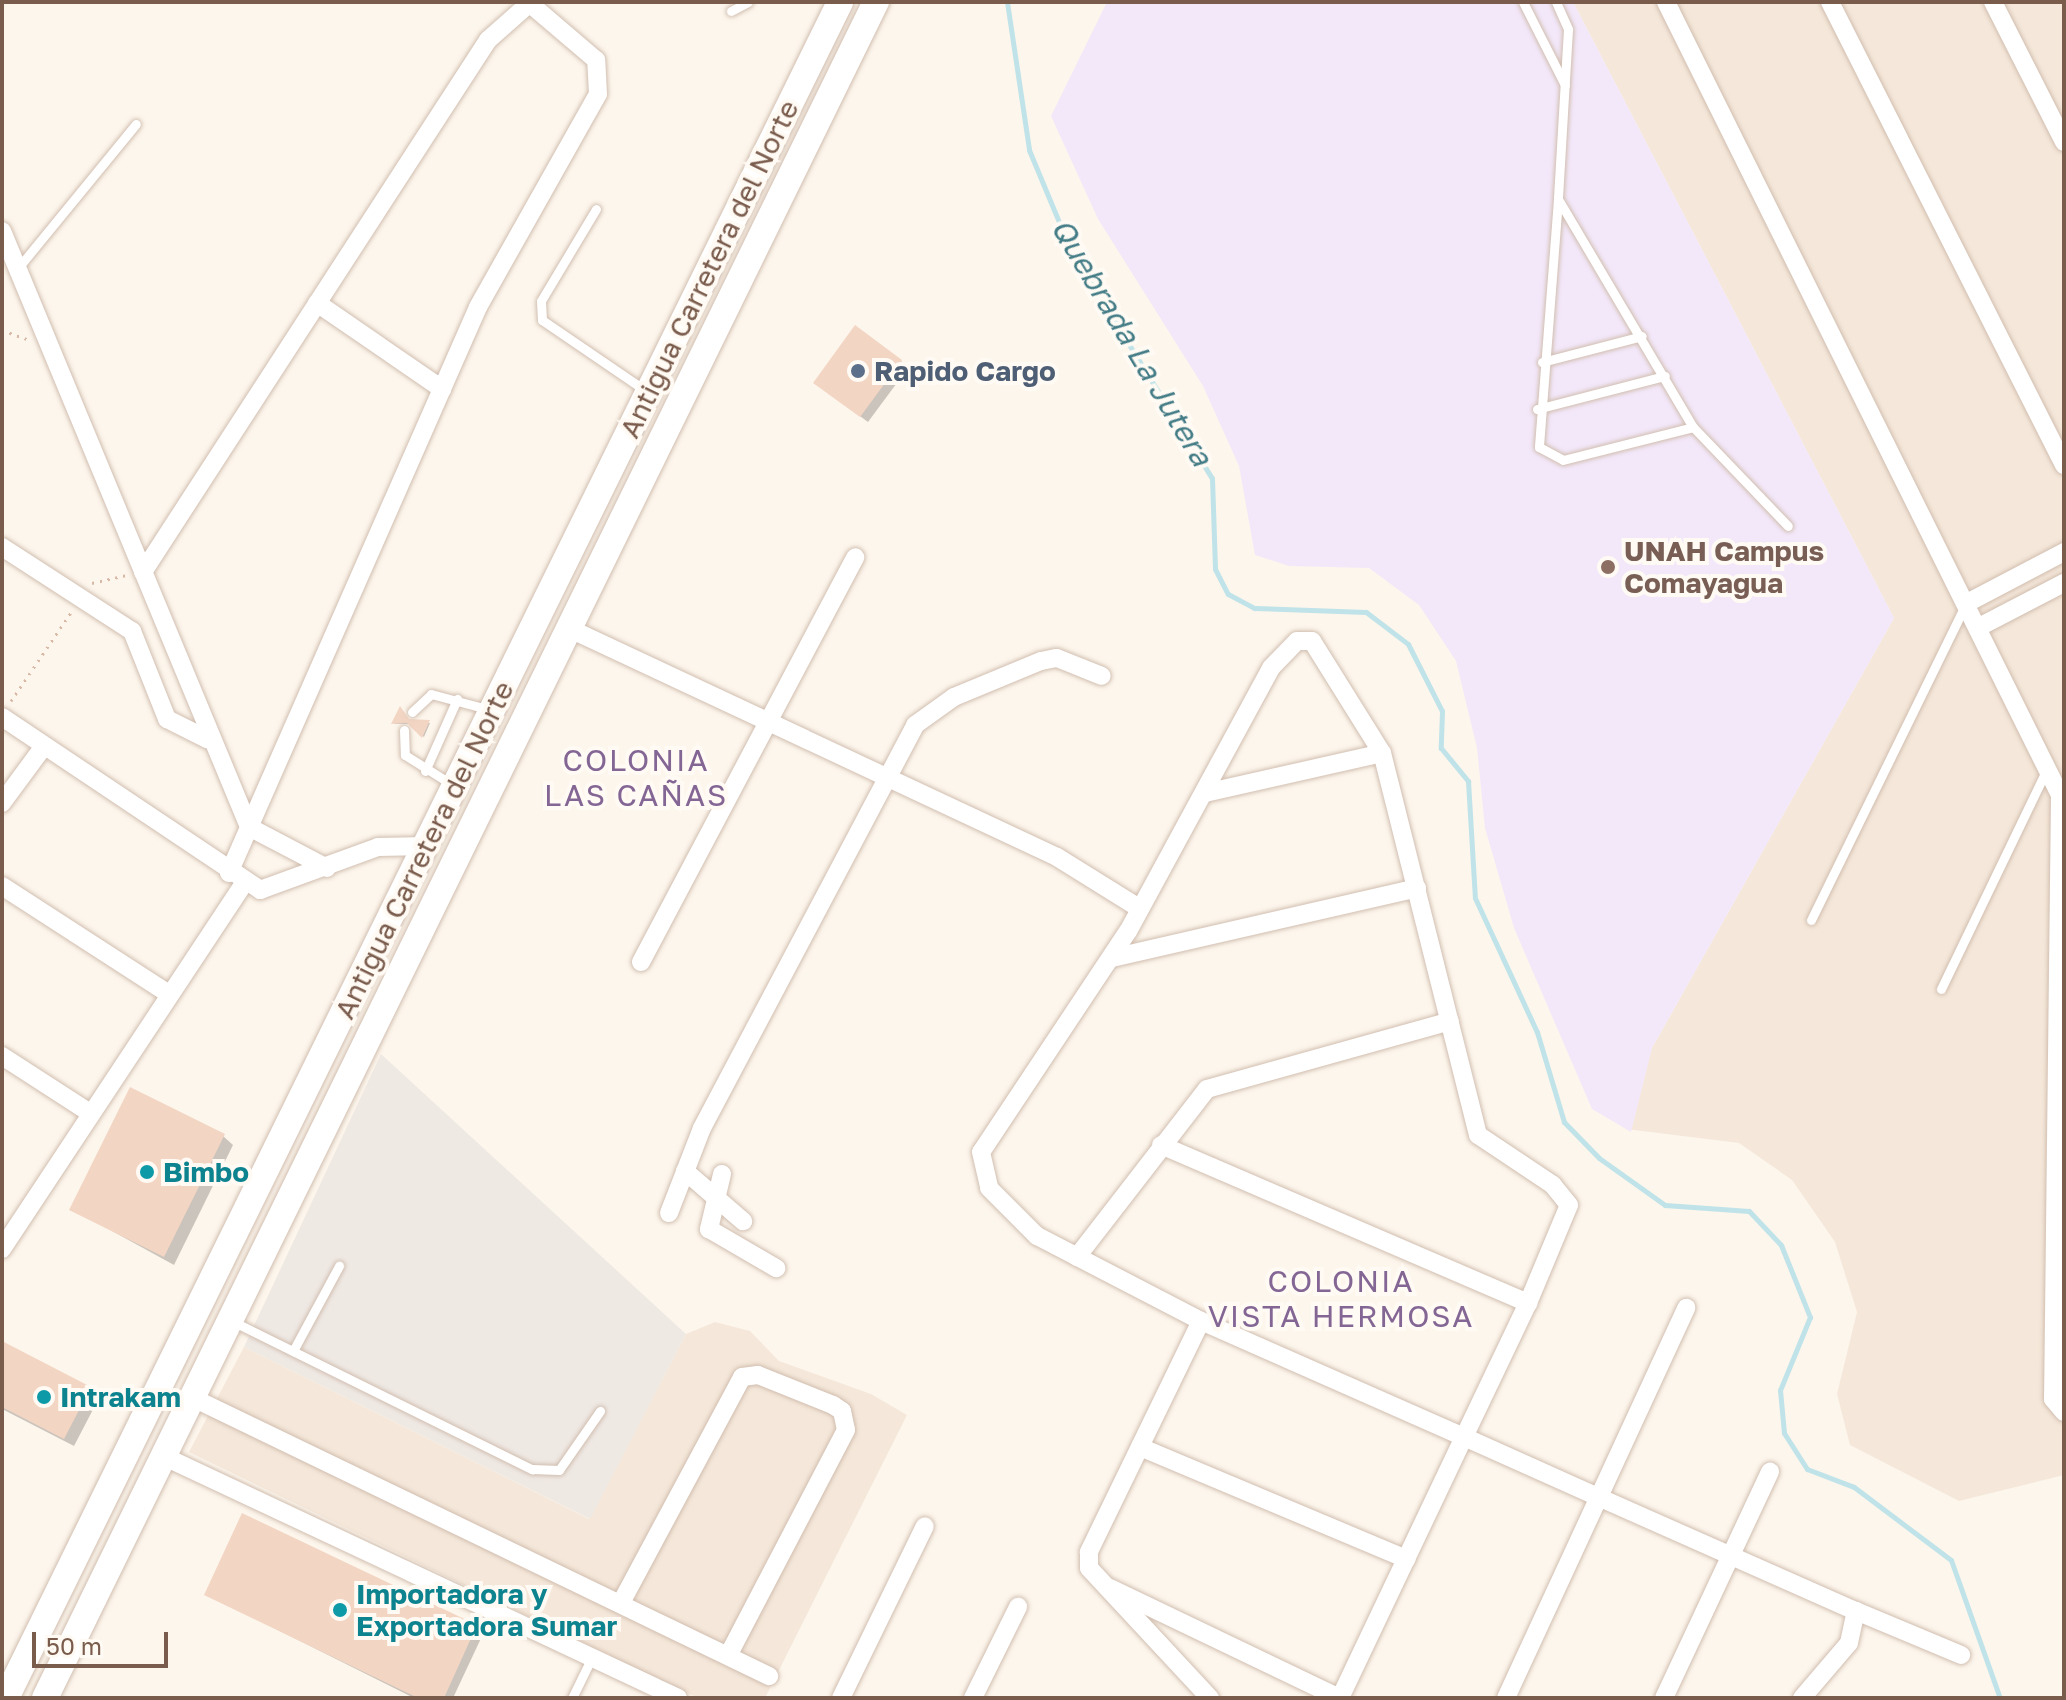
<!DOCTYPE html>
<meta charset="utf-8">
<style>
body{margin:0}
#map{position:relative;width:2066px;height:1700px;overflow:hidden;background:#fdf6ec;font-family:"Golos Text",sans-serif}
div>[style]{position:absolute}
.residential>*{inset:0;background:#f5e8da}
.industrial>*{inset:0;background:#efe9e4}
.education>*{inset:0;background:#f3e8fa}
.shadow>*{inset:0;background:#0003}
.stream>*{height:5px;margin:-2.5px;padding:0 2.5px;transform-origin:2.5px;border-radius:2.5px;background:#bfe3e8}
.building>*{inset:0;background:#f3d5c3}
.path>*{height:3px;margin-top:-1.5px;transform-origin:0;background:repeating-linear-gradient(90deg,#d9b8a5 0 2px,transparent 0 8px)}
.roads{filter:drop-shadow(0 0 2px #d1beb0) drop-shadow(0 0 2px #d1beb0)}
.service>*{height:9px;margin:-4.5px;padding:0 4.5px;transform-origin:4.5px;border-radius:4.5px;background:#fff}
.minor>*{height:18px;margin:-9px;padding:0 9px;transform-origin:9px;border-radius:9px;background:#fff}
.secondary>*{height:26px;margin:-13px;padding:0 13px;transform-origin:13px;border-radius:13px;background:#fff}
.dots>*{width:22px;height:22px;translate:-50% -50%;box-sizing:border-box;border:4px solid #fffaf3;border-radius:50%}
span{translate:-50% -50%;white-space:nowrap;text-align:center;line-height:1.15;-webkit-text-stroke:8px #fffaf3;paint-order:stroke}
.street-label{font-size:28px;color:#7a5c4d}
.service-label{font-size:28px;color:#4e5e75;font-weight:700}
.left{translate:0 -50%;text-align:left}
.education-label{font-size:28px;color:#785e54;font-weight:700}
.culture-label{font-size:28px;color:#0d838f;font-weight:700}
.water-label{font-size:30px;color:#437c86;font-style:italic}
.neighbourhood-label{font-size:30px;color:#846695;letter-spacing:2px}
.frame{position:absolute;inset:0;border:4px solid #7a5c4d;pointer-events:none}
.scale{position:absolute;left:32px;top:1632px;width:136px;height:36px;box-sizing:border-box;border:4px solid #7a5c4d;border-top:0;padding-left:10px;font-size:24px;line-height:28px;white-space:nowrap;color:#7a5c4d;-webkit-text-stroke:6px #fffaf3;paint-order:stroke}
</style>
<div id="map">
<div class="residential">
<i style="clip-path:polygon(1573px 2px,2064px 2px,2064px 1475px,1959px 1501px,1850px 1445px,1837px 1394px,1857px 1312px,1835px 1242px,1792px 1180px,1739px 1143px,1626px 1129px,1652px 1048px,1894px 618px)"></i>
<i style="clip-path:polygon(715px 1322px,750px 1331px,779px 1361px,871px 1394px,907px 1415px,765px 1698px,698px 1698px,189px 1452px,244px 1347px,589px 1519px,686px 1334px)"></i>
</div>
<div class="industrial">
<i style="clip-path:polygon(381px 1054px,686px 1334px,590px 1519px,244px 1347px)"></i>
</div>
<div class="education">
<i style="clip-path:polygon(1107px 2px,1573px 2px,1894px 618px,1652px 1048px,1631px 1132px,1592px 1109px,1514px 928px,1485px 828px,1477px 748px,1456px 661px,1419px 605px,1369px 568px,1289px 566px,1255px 555px,1239px 466px,1203px 386px,1098px 219px,1051px 116px)"></i>
</div>
<div class="shadow">
<i style="clip-path:polygon(901px 361px,908px 368px,868px 422px,823px 389px)"></i>
<i style="clip-path:polygon(401px 709px,409px 721px,430px 723px,424px 737px,410px 724px,394px 724px)"></i>
<i style="clip-path:polygon(223px 1136px,233px 1145px,174px 1265px,72px 1209px)"></i>
<i style="clip-path:polygon(2px 1343px,99px 1398px,74px 1446px,2px 1409px)"></i>
<i style="clip-path:polygon(206px 1594px,476px 1627px,483px 1634px,453px 1698px,414px 1698px)"></i>
</div>
<div class="stream">
<i style="left:1007px;top:2px;width:150px;rotate:81.5deg"></i>
<i style="left:1029px;top:150px;width:109px;rotate:67.4deg"></i>
<i style="left:1071px;top:251px;width:267px;rotate:58.2deg"></i>
<i style="left:1212px;top:478px;width:91px;rotate:88.1deg"></i>
<i style="left:1215px;top:569px;width:28px;rotate:63deg"></i>
<i style="left:1228px;top:594px;width:30px;rotate:28deg"></i>
<i style="left:1254px;top:608px;width:112px;rotate:2deg"></i>
<i style="left:1366px;top:612px;width:53px;rotate:37.3deg"></i>
<i style="left:1408px;top:644px;width:75px;rotate:63.1deg"></i>
<i style="left:1442px;top:711px;width:37px;rotate:92deg"></i>
<i style="left:1441px;top:748px;width:43px;rotate:50.7deg"></i>
<i style="left:1468px;top:781px;width:117px;rotate:86.6deg"></i>
<i style="left:1475px;top:898px;width:148px;rotate:65.2deg"></i>
<i style="left:1537px;top:1032px;width:94px;rotate:73.3deg"></i>
<i style="left:1564px;top:1122px;width:50px;rotate:45.8deg"></i>
<i style="left:1599px;top:1158px;width:81px;rotate:35.5deg"></i>
<i style="left:1665px;top:1205px;width:84px;rotate:4.1deg"></i>
<i style="left:1749px;top:1211px;width:47px;rotate:46.7deg"></i>
<i style="left:1781px;top:1245px;width:78px;rotate:68.1deg"></i>
<i style="left:1810px;top:1317px;width:79px;rotate:112.3deg"></i>
<i style="left:1780px;top:1390px;width:43px;rotate:84.7deg"></i>
<i style="left:1784px;top:1433px;width:43px;rotate:57.4deg"></i>
<i style="left:1807px;top:1469px;width:50px;rotate:21deg"></i>
<i style="left:1854px;top:1487px;width:121px;rotate:37deg"></i>
<i style="left:1951px;top:1560px;width:146px;rotate:70.5deg"></i>
</div>
<div class="building">
<i style="clip-path:polygon(855px 325px,902px 360px,860px 417px,813px 383px)"></i>
<i style="clip-path:polygon(400px 706px,409px 719px,430px 720px,422px 738px,407px 723px,391px 724px)"></i>
<i style="clip-path:polygon(130px 1087px,225px 1134px,164px 1257px,69px 1210px)"></i>
<i style="clip-path:polygon(2px 1341px,91px 1387px,64px 1439px,2px 1407px)"></i>
<i style="clip-path:polygon(242px 1513px,477px 1625px,444px 1698px,418px 1698px,204px 1595px)"></i>
</div>
<div class="path">
<i style="left:2px;top:330px;width:29px;rotate:20deg"></i>
<i style="left:92px;top:583px;width:36px;rotate:-13deg"></i>
<i style="left:11px;top:701px;width:109px;rotate:-55.9deg"></i>
</div>
<div class="roads">
<div class="service">
<i style="left:1523px;top:2px;width:93px;rotate:63.2deg"></i>
<i style="left:1556px;top:2px;width:30px;rotate:66deg"></i>
<i style="left:1568px;top:29px;width:170px;rotate:93.4deg"></i>
<i style="left:1558px;top:199px;width:265px;rotate:59.4deg"></i>
<i style="left:1693px;top:427px;width:137px;rotate:46.2deg"></i>
<i style="left:731px;top:11px;width:19px;rotate:-28deg"></i>
<i style="left:1558px;top:199px;width:249px;rotate:94.4deg"></i>
<i style="left:1539px;top:447px;width:27px;rotate:28deg"></i>
<i style="left:1563px;top:460px;width:134px;rotate:-14.2deg"></i>
<i style="left:596px;top:209px;width:107px;rotate:120.9deg"></i>
<i style="left:541px;top:301px;width:19px;rotate:87deg"></i>
<i style="left:542px;top:320px;width:126px;rotate:34.3deg"></i>
<i style="left:18px;top:268px;width:186px;rotate:-50.7deg"></i>
<i style="left:1542px;top:362px;width:103px;rotate:-14.6deg"></i>
<i style="left:1537px;top:409px;width:132px;rotate:-14.5deg"></i>
<i style="left:412px;top:712px;width:26px;rotate:-43deg"></i>
<i style="left:431px;top:694px;width:58px;rotate:15deg"></i>
<i style="left:404px;top:730px;width:25px;rotate:88deg"></i>
<i style="left:405px;top:755px;width:54px;rotate:32.2deg"></i>
<i style="left:425px;top:771px;width:79px;rotate:-66deg"></i>
<i style="left:1811px;top:920px;width:352px;rotate:-63.9deg"></i>
<i style="left:1941px;top:989px;width:244px;rotate:-64.3deg"></i>
<i style="left:232px;top:1321px;width:335px;rotate:26.3deg"></i>
<i style="left:532px;top:1469px;width:27px;rotate:2deg"></i>
<i style="left:559px;top:1470px;width:72px;rotate:-55.2deg"></i>
<i style="left:293px;top:1351px;width:97px;rotate:-61.6deg"></i>
<i style="left:572px;top:1698px;width:46px;rotate:-64deg"></i>
</div>
<div class="minor">
<i style="left:1666px;top:2px;width:885px;rotate:63.58deg"></i>
<i style="left:2060px;top:795px;width:604px;rotate:90.66deg"></i>
<i style="left:2053px;top:1399px;width:17px;rotate:50deg"></i>
<i style="left:1830px;top:2px;width:519px;rotate:63.19deg"></i>
<i style="left:1993px;top:2px;width:157px;rotate:63.1deg"></i>
<i style="left:2px;top:231px;width:645px;rotate:67.49deg"></i>
<i style="left:249px;top:827px;width:88px;rotate:27.7deg"></i>
<i style="left:317px;top:303px;width:152px;rotate:34.5deg"></i>
<i style="left:2px;top:547px;width:155px;rotate:32.9deg"></i>
<i style="left:132px;top:631px;width:95px;rotate:68.3deg"></i>
<i style="left:167px;top:719px;width:45px;rotate:26.6deg"></i>
<i style="left:143px;top:572px;width:634px;rotate:-57.04deg"></i>
<i style="left:488px;top:40px;width:57px;rotate:-41.5deg"></i>
<i style="left:1967px;top:603px;width:110px;rotate:-27.7deg"></i>
<i style="left:566px;top:627px;width:542px;rotate:25.1deg"></i>
<i style="left:1057px;top:857px;width:97px;rotate:31.9deg"></i>
<i style="left:1979px;top:627px;width:96px;rotate:-27.4deg"></i>
<i style="left:2px;top:717px;width:311px;rotate:33.8deg"></i>
<i style="left:260px;top:890px;width:126px;rotate:-20deg"></i>
<i style="left:378px;top:847px;width:49px;rotate:-1.2deg"></i>
<i style="left:1205px;top:793px;width:181px;rotate:-12.7deg"></i>
<i style="left:2px;top:803px;width:71px;rotate:-53.6deg"></i>
<i style="left:229px;top:873px;width:618px;rotate:-66.25deg"></i>
<i style="left:478px;top:307px;width:244px;rotate:-60.6deg"></i>
<i style="left:598px;top:94px;width:34px;rotate:-93deg"></i>
<i style="left:596px;top:60px;width:88px;rotate:-139.6deg"></i>
<i style="left:2px;top:886px;width:199px;rotate:32.9deg"></i>
<i style="left:1112px;top:958px;width:313px;rotate:-12.9deg"></i>
<i style="left:641px;top:962px;width:458px;rotate:-62.1deg"></i>
<i style="left:2px;top:1056px;width:105px;rotate:32.9deg"></i>
<i style="left:1161px;top:1145px;width:400px;rotate:23.3deg"></i>
<i style="left:685px;top:1171px;width:77px;rotate:40.8deg"></i>
<i style="left:722px;top:1174px;width:57px;rotate:103.3deg"></i>
<i style="left:709px;top:1229px;width:78px;rotate:30.2deg"></i>
<i style="left:669px;top:1213px;width:91px;rotate:-68.8deg"></i>
<i style="left:702px;top:1128px;width:456px;rotate:-62.1deg"></i>
<i style="left:915px;top:725px;width:48px;rotate:-35.7deg"></i>
<i style="left:954px;top:697px;width:94px;rotate:-22.5deg"></i>
<i style="left:1041px;top:661px;width:16px;rotate:-11deg"></i>
<i style="left:1057px;top:658px;width:48px;rotate:21.8deg"></i>
<i style="left:2px;top:1249px;width:438px;rotate:-56.5deg"></i>
<i style="left:1077px;top:1257px;width:212px;rotate:-52.3deg"></i>
<i style="left:1207px;top:1089px;width:252px;rotate:-15.6deg"></i>
<i style="left:1201px;top:1321px;width:257px;rotate:115.9deg"></i>
<i style="left:1089px;top:1552px;width:16px;rotate:90deg"></i>
<i style="left:1089px;top:1568px;width:178px;rotate:47.1deg"></i>
<i style="left:191px;top:1397px;width:642px;rotate:25.77deg"></i>
<i style="left:1140px;top:1447px;width:289px;rotate:22.8deg"></i>
<i style="left:163px;top:1456px;width:569px;rotate:25.17deg"></i>
<i style="left:1110px;top:1588px;width:255px;rotate:25.6deg"></i>
<i style="left:622px;top:1601px;width:254px;rotate:-61.8deg"></i>
<i style="left:742px;top:1377px;width:16px;rotate:-7deg"></i>
<i style="left:758px;top:1375px;width:81px;rotate:21.8deg"></i>
<i style="left:833px;top:1405px;width:11px;rotate:34deg"></i>
<i style="left:842px;top:1411px;width:19px;rotate:78deg"></i>
<i style="left:846px;top:1430px;width:253px;rotate:117.6deg"></i>
<i style="left:841px;top:1698px;width:191px;rotate:-64deg"></i>
<i style="left:973px;top:1698px;width:102px;rotate:-63.7deg"></i>
<i style="left:1340px;top:1698px;width:289px;rotate:-64.6deg"></i>
<i style="left:1464px;top:1437px;width:148px;rotate:-64.5deg"></i>
<i style="left:1528px;top:1303px;width:106px;rotate:-67.3deg"></i>
<i style="left:1569px;top:1205px;width:26px;rotate:-129deg"></i>
<i style="left:1553px;top:1185px;width:90px;rotate:-146.3deg"></i>
<i style="left:1478px;top:1135px;width:394px;rotate:-104.1deg"></i>
<i style="left:1382px;top:753px;width:132px;rotate:-122deg"></i>
<i style="left:1312px;top:641px;width:15px;rotate:180deg"></i>
<i style="left:1297px;top:641px;width:37px;rotate:134deg"></i>
<i style="left:1271px;top:668px;width:299px;rotate:118.5deg"></i>
<i style="left:1128px;top:931px;width:265px;rotate:123.6deg"></i>
<i style="left:981px;top:1152px;width:37px;rotate:77deg"></i>
<i style="left:989px;top:1188px;width:68px;rotate:45deg"></i>
<i style="left:1037px;top:1236px;width:185px;rotate:27.4deg"></i>
<i style="left:1201px;top:1321px;width:287px;rotate:23.8deg"></i>
<i style="left:1464px;top:1437px;width:145px;rotate:24.1deg"></i>
<i style="left:1596px;top:1496px;width:284px;rotate:23.9deg"></i>
<i style="left:1856px;top:1611px;width:114px;rotate:22.7deg"></i>
<i style="left:1506px;top:1698px;width:430px;rotate:-65.2deg"></i>
<i style="left:1664px;top:1698px;width:250px;rotate:-64.9deg"></i>
<i style="left:1802px;top:1698px;width:72px;rotate:-49.5deg"></i>
<i style="left:1849px;top:1643px;width:33px;rotate:-78deg"></i>
</div>
<div class="secondary">
<i style="left:6px;top:1698px;width:1890px;rotate:-63.81deg"></i>
<i style="left:45px;top:1698px;width:1889px;rotate:-63.9deg"></i>
</div>
</div>
<div class="dots">
<i style="left:858px;top:371px;background:#5c6f8a"></i>
<i style="left:1608px;top:567px;background:#8d6e63"></i>
<i style="left:147px;top:1172px;background:#0f9aa8"></i>
<i style="left:44px;top:1397px;background:#0f9aa8"></i>
<i style="left:340px;top:1610px;background:#0f9aa8"></i>
</div>
<div class="street-label">
<span style="left:709px;top:269px;rotate:-64deg">Antigua Carretera del Norte</span>
<span style="left:424px;top:850px;rotate:-64deg">Antigua Carretera del Norte</span>
</div>
<div class="service-label">
<span class="left" style="left:874px;top:371px">Rapido Cargo</span>
</div>
<div class="education-label">
<span class="left" style="left:1624px;top:567px">UNAH Campus<br>Comayagua</span>
</div>
<div class="culture-label">
<span class="left" style="left:163px;top:1172px">Bimbo</span>
<span class="left" style="left:60px;top:1397px">Intrakam</span>
<span class="left" style="left:356px;top:1610px">Importadora y<br>Exportadora Sumar</span>
</div>
<div class="water-label">
<span style="left:1132px;top:342px;rotate:59deg">Quebrada La Jutera</span>
</div>
<div class="neighbourhood-label">
<span style="left:636px;top:777px">COLONIA<br>LAS CAÑAS</span>
<span style="left:1341px;top:1298px">COLONIA<br>VISTA HERMOSA</span>
</div>
<div class="frame"></div>
<div class="scale">50 m</div>
</div>
